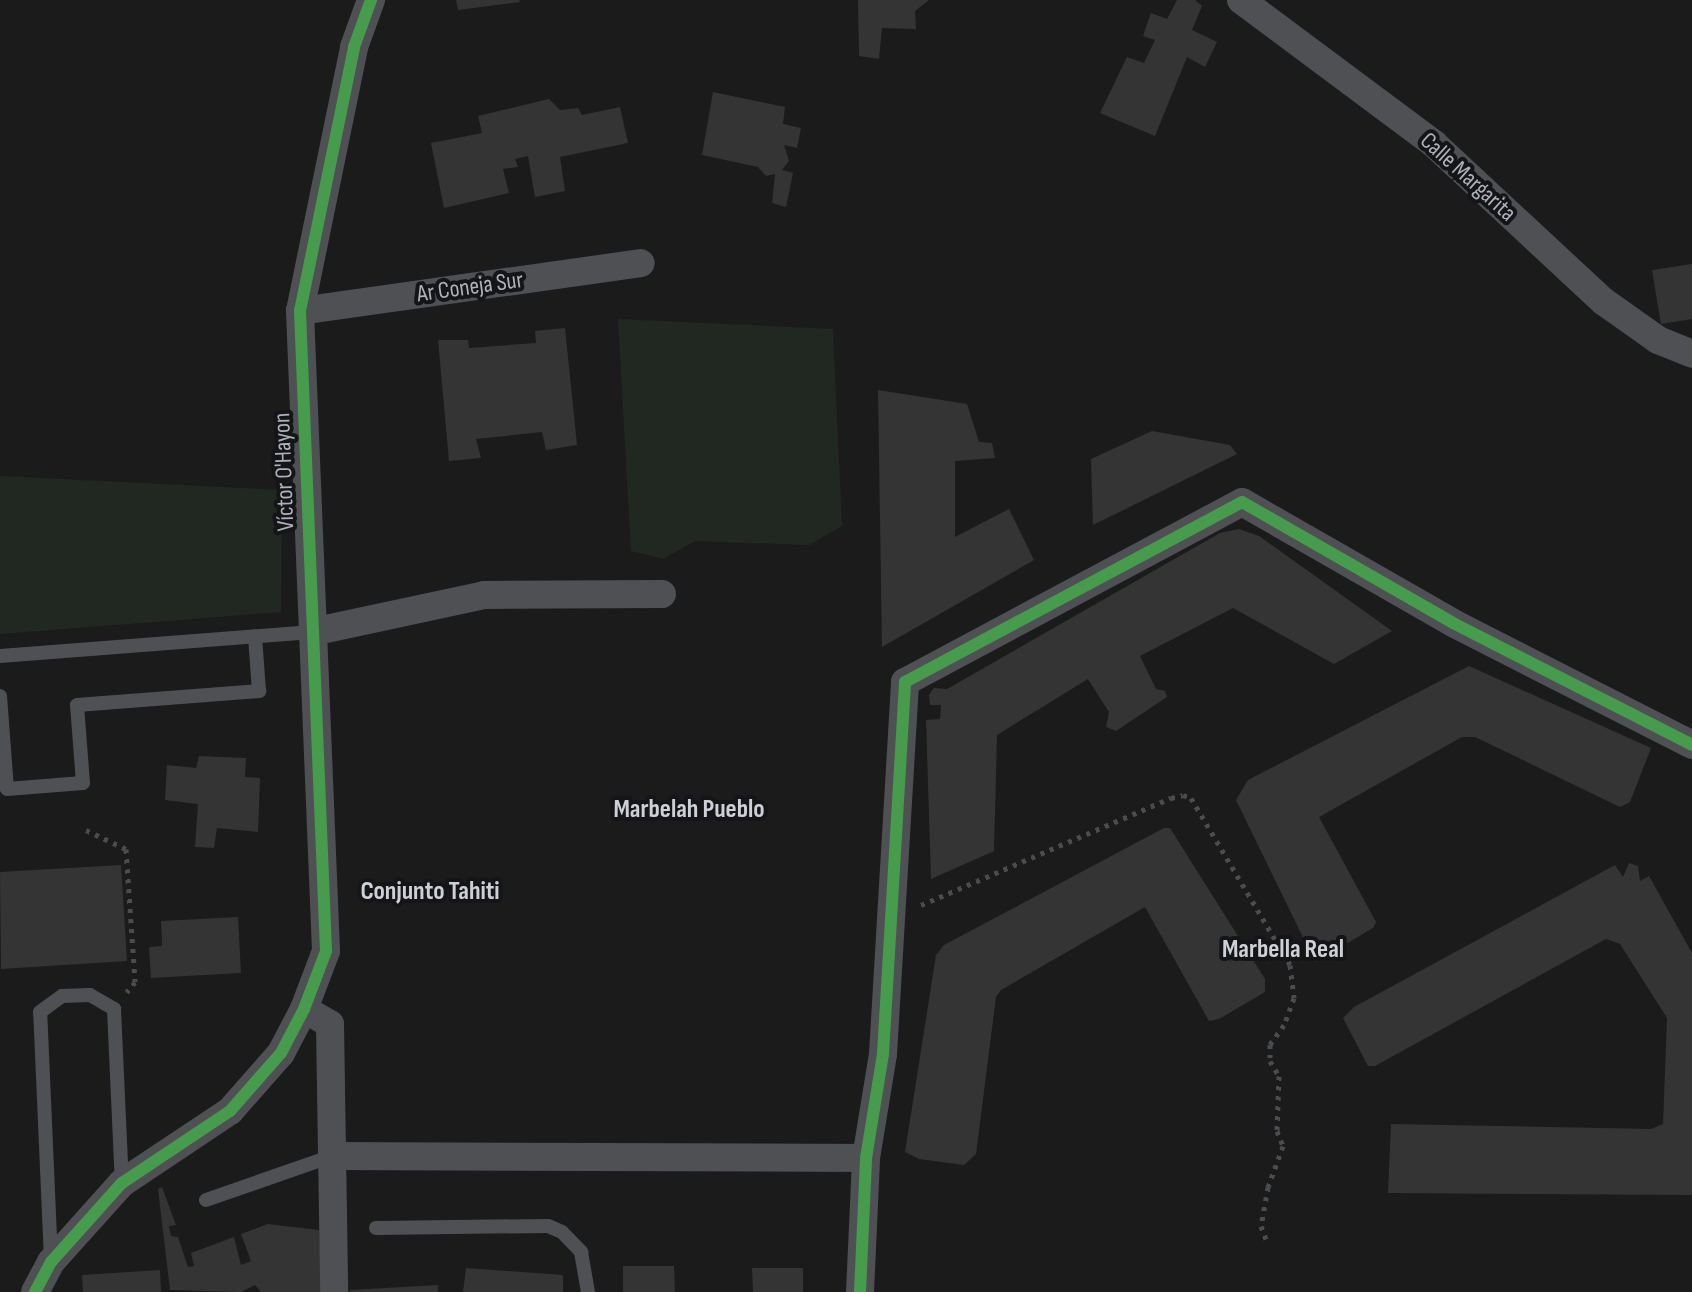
<!DOCTYPE html>
<meta charset="utf-8">
<style>
body{margin:0}
#map{position:relative;width:1692px;height:1292px;overflow:hidden;background:#1b1b1b;font-family:"Sofia Sans Condensed",sans-serif}
div>[style]{position:absolute}
.green>*{inset:0;background:#212822}
.building>*{inset:0;background:#343435}
.path>*{height:5px;margin-top:-2.5px;transform-origin:0;background:repeating-linear-gradient(90deg,#4b4c4e 0 4px,transparent 0 10px)}
.lane>*{height:14px;margin:-7px;padding:0 7px;transform-origin:7px;border-radius:7px;background:#4f5053}
.street>*{height:28px;margin:-14px;padding:0 14px;transform-origin:14px;border-radius:14px;background:#4f5053}
.cycleway>*{height:12px;margin:-6px;padding:0 6px;transform-origin:6px;border-radius:6px;background:#469c4c}
span{translate:-50% -50%;white-space:nowrap;text-align:center;line-height:1.15;-webkit-text-stroke:8px #151517;paint-order:stroke}
.street-label{font-size:24px;color:#adb1ba}
.neighbourhood-label{font-size:26px;color:#ced0d7;font-weight:700}
</style>
<div id="map">
<div class="green">
<i style="clip-path:polygon(618px 319px,833px 329px,842px 526px,809px 545px,695px 541px,663px 559px,631px 551px)"></i>
<i style="clip-path:polygon(0 476px,282px 490px,281px 612px,0 634px)"></i>
</div>
<div class="building">
<i style="clip-path:polygon(456px 0,519px 0,520px 2px,458px 10px)"></i>
<i style="clip-path:polygon(858px 0,929px 0,915px 11px,916px 29px,882px 28px,879px 59px,859px 56px)"></i>
<i style="clip-path:polygon(1177px 0,1195px 0,1202px 6px,1192px 30px,1217px 42px,1205px 67px,1187px 57px,1155px 136px,1100px 113px,1127px 57px,1144px 63px,1155px 40px,1143px 36px,1151px 13px,1167px 19px)"></i>
<i style="clip-path:polygon(713px 92px,785px 107px,783px 124px,801px 128px,797px 148px,784px 145px,789px 161px,782px 170px,793px 173px,786px 207px,772px 203px,775px 174px,766px 176px,758px 167px,702px 155px)"></i>
<i style="clip-path:polygon(549px 99px,560px 110px,578px 108px,582px 115px,620px 107px,628px 143px,560px 157px,565px 191px,535px 197px,528px 156px,515px 159px,518px 167px,503px 169px,509px 193px,444px 208px,431px 143px,482px 133px,478px 116px)"></i>
<i style="clip-path:polygon(1692px 264px,1692px 319px,1661px 324px,1652px 270px)"></i>
<i style="clip-path:polygon(565px 328px,577px 445px,546px 450px,542px 432px,476px 439px,481px 458px,449px 461px,438px 340px,468px 340px,469px 348px,536px 343px,535px 331px)"></i>
<i style="clip-path:polygon(878px 390px,967px 404px,979px 442px,992px 443px,995px 458px,955px 461px,955px 537px,1009px 509px,1034px 560px,882px 647px)"></i>
<i style="clip-path:polygon(1152px 431px,1230px 445px,1237px 454px,1093px 525px,1091px 459px)"></i>
<i style="clip-path:polygon(1239px 529px,1259px 536px,1392px 631px,1334px 664px,1233px 608px,1140px 656px,1156px 689px,1165px 691px,1167px 697px,1116px 731px,1106px 727px,1109px 712px,1088px 679px,997px 735px,994px 851px,931px 879px,926px 720px,940px 719px,941px 705px,930px 705px,929px 695px,934px 688px,947px 689px,1220px 533px)"></i>
<i style="clip-path:polygon(1469px 666px,1651px 748px,1630px 802px,1620px 807px,1475px 737px,1462px 737px,1319px 817px,1376px 922px,1373px 928px,1315px 962px,1236px 800px,1248px 780px)"></i>
<i style="clip-path:polygon(199px 756px,246px 758px,245px 777px,260px 778px,258px 832px,217px 828px,214px 848px,195px 847px,198px 804px,165px 800px,167px 765px,196px 768px)"></i>
<i style="clip-path:polygon(1164px 828px,1170px 828px,1265px 979px,1265px 992px,1219px 1019px,1209px 1021px,1145px 907px,1001px 990px,996px 997px,976px 1154px,964px 1165px,919px 1159px,905px 1152px,936px 955px,944px 945px)"></i>
<i style="clip-path:polygon(1629px 863px,1638px 866px,1640px 881px,1649px 876px,1692px 953px,1692px 1195px,1388px 1193px,1391px 1124px,1651px 1129px,1663px 1124px,1667px 1018px,1620px 944px,1606px 939px,1375px 1066px,1368px 1066px,1343px 1018px,1354px 1007px,1615px 865px,1623px 877px)"></i>
<i style="clip-path:polygon(121px 865px,127px 961px,1px 969px,0 872px)"></i>
<i style="clip-path:polygon(238px 917px,241px 973px,151px 978px,149px 947px,162px 946px,161px 921px)"></i>
<i style="clip-path:polygon(162px 1187px,176px 1225px,169px 1226px,171px 1236px,178px 1237px,188px 1267px,194px 1266px,191px 1253px,234px 1237px,241px 1265px,251px 1261px,241px 1234px,268px 1224px,319px 1230px,322px 1292px,261px 1292px,255px 1285px,241px 1292px,170px 1290px,158px 1189px)"></i>
<i style="clip-path:polygon(623px 1266px,674px 1266px,675px 1292px,623px 1292px)"></i>
<i style="clip-path:polygon(466px 1268px,563px 1275px,563px 1292px,463px 1292px)"></i>
<i style="clip-path:polygon(752px 1268px,803px 1268px,803px 1292px,753px 1292px)"></i>
<i style="clip-path:polygon(160px 1270px,161px 1292px,83px 1292px,82px 1275px)"></i>
<i style="clip-path:polygon(438px 1285px,438px 1292px,350px 1292px,350px 1290px)"></i>
</div>
<div class="path">
<i style="left:86px;top:830px;width:44px;rotate:25.4deg"></i>
<i style="left:126px;top:849px;width:133px;rotate:86.1deg"></i>
<i style="left:135px;top:982px;width:13px;rotate:129deg"></i>
<i style="left:921px;top:905px;width:272px;rotate:-23.2deg"></i>
<i style="left:1171px;top:798px;width:12px;rotate:-14deg"></i>
<i style="left:1183px;top:795px;width:9px;rotate:21deg"></i>
<i style="left:1191px;top:798px;width:194px;rotate:59.3deg"></i>
<i style="left:1290px;top:965px;width:33px;rotate:83deg"></i>
<i style="left:1294px;top:998px;width:29px;rotate:110deg"></i>
<i style="left:1284px;top:1025px;width:24px;rotate:126deg"></i>
<i style="left:1270px;top:1044px;width:17px;rotate:90deg"></i>
<i style="left:1270px;top:1061px;width:17px;rotate:59deg"></i>
<i style="left:1279px;top:1076px;width:55px;rotate:92.1deg"></i>
<i style="left:1277px;top:1131px;width:16px;rotate:68deg"></i>
<i style="left:1283px;top:1146px;width:44px;rotate:110.1deg"></i>
<i style="left:1268px;top:1187px;width:40px;rotate:100deg"></i>
<i style="left:1261px;top:1226px;width:17px;rotate:69deg"></i>
</div>
<div class="lane">
<i style="left:0;top:656px;width:313px;rotate:-4.4deg"></i>
<i style="left:0;top:696px;width:93px;rotate:85.7deg"></i>
<i style="left:7px;top:789px;width:76px;rotate:-4.5deg"></i>
<i style="left:83px;top:783px;width:78px;rotate:-94.4deg"></i>
<i style="left:77px;top:705px;width:183px;rotate:-4.4deg"></i>
<i style="left:259px;top:691px;width:55px;rotate:-94.2deg"></i>
<i style="left:206px;top:1200px;width:133px;rotate:-19.2deg"></i>
<i style="left:376px;top:1228px;width:172px;rotate:-0.7deg"></i>
<i style="left:548px;top:1226px;width:15px;rotate:23deg"></i>
<i style="left:562px;top:1232px;width:28px;rotate:46deg"></i>
<i style="left:581px;top:1252px;width:41px;rotate:80.1deg"></i>
<i style="left:51px;top:1260px;width:248px;rotate:-92.5deg"></i>
<i style="left:40px;top:1012px;width:27px;rotate:-36deg"></i>
<i style="left:62px;top:996px;width:28px;rotate:-2deg"></i>
<i style="left:90px;top:995px;width:28px;rotate:30deg"></i>
<i style="left:114px;top:1009px;width:174px;rotate:87.4deg"></i>
</div>
<div class="street">
<i style="left:1241px;top:0;width:241px;rotate:36.7deg"></i>
<i style="left:1434px;top:144px;width:231px;rotate:42.9deg"></i>
<i style="left:1603px;top:301px;width:67px;rotate:35.3deg"></i>
<i style="left:1658px;top:340px;width:37px;rotate:22deg"></i>
<i style="left:300px;top:311px;width:344px;rotate:-8deg"></i>
<i style="left:312px;top:632px;width:176px;rotate:-12.1deg"></i>
<i style="left:484px;top:595px;width:178px;rotate:-0.3deg"></i>
<i style="left:304px;top:1009px;width:30px;rotate:30deg"></i>
<i style="left:330px;top:1024px;width:268px;rotate:89.1deg"></i>
<i style="left:332px;top:1156px;width:534px;rotate:0.21deg"></i>
<i style="left:35px;top:1292px;width:34px;rotate:-62deg"></i>
<i style="left:51px;top:1262px;width:106px;rotate:-48.1deg"></i>
<i style="left:122px;top:1183px;width:130px;rotate:-33.7deg"></i>
<i style="left:230px;top:1111px;width:77px;rotate:-48.7deg"></i>
<i style="left:281px;top:1053px;width:50px;rotate:-62.4deg"></i>
<i style="left:304px;top:1009px;width:62px;rotate:-69.2deg"></i>
<i style="left:326px;top:951px;width:641px;rotate:-92.33deg"></i>
<i style="left:300px;top:311px;width:269px;rotate:-78.4deg"></i>
<i style="left:354px;top:47px;width:50px;rotate:-70.1deg"></i>
<i style="left:860px;top:1292px;width:134px;rotate:-87.4deg"></i>
<i style="left:866px;top:1158px;width:105px;rotate:-80.7deg"></i>
<i style="left:883px;top:1054px;width:373px;rotate:-86.6deg"></i>
<i style="left:905px;top:682px;width:382px;rotate:-28.1deg"></i>
<i style="left:1242px;top:502px;width:243px;rotate:29.8deg"></i>
<i style="left:1453px;top:623px;width:268px;rotate:27deg"></i>
</div>
<div class="cycleway">
<i style="left:35px;top:1292px;width:34px;rotate:-62deg"></i>
<i style="left:51px;top:1262px;width:106px;rotate:-48.1deg"></i>
<i style="left:122px;top:1183px;width:130px;rotate:-33.7deg"></i>
<i style="left:230px;top:1111px;width:77px;rotate:-48.7deg"></i>
<i style="left:281px;top:1053px;width:50px;rotate:-62.4deg"></i>
<i style="left:304px;top:1009px;width:62px;rotate:-69.2deg"></i>
<i style="left:326px;top:951px;width:641px;rotate:-92.33deg"></i>
<i style="left:300px;top:311px;width:269px;rotate:-78.4deg"></i>
<i style="left:354px;top:47px;width:50px;rotate:-70.1deg"></i>
<i style="left:860px;top:1292px;width:134px;rotate:-87.4deg"></i>
<i style="left:866px;top:1158px;width:105px;rotate:-80.7deg"></i>
<i style="left:883px;top:1054px;width:373px;rotate:-86.6deg"></i>
<i style="left:905px;top:682px;width:382px;rotate:-28.1deg"></i>
<i style="left:1242px;top:502px;width:243px;rotate:29.8deg"></i>
<i style="left:1453px;top:623px;width:268px;rotate:27deg"></i>
</div>
<div class="street-label">
<span style="left:1468px;top:177px;rotate:42deg">Calle Margarita</span>
<span style="left:470px;top:287px;rotate:-8deg">Ar Coneja Sur</span>
<span style="left:284px;top:472px;rotate:-92deg">Víctor O'Hayon</span>
</div>
<div class="neighbourhood-label">
<span style="left:689px;top:810px">Marbelah Pueblo</span>
<span style="left:430px;top:892px">Conjunto Tahiti</span>
<span style="left:1283px;top:950px">Marbella Real</span>
</div>
</div>
